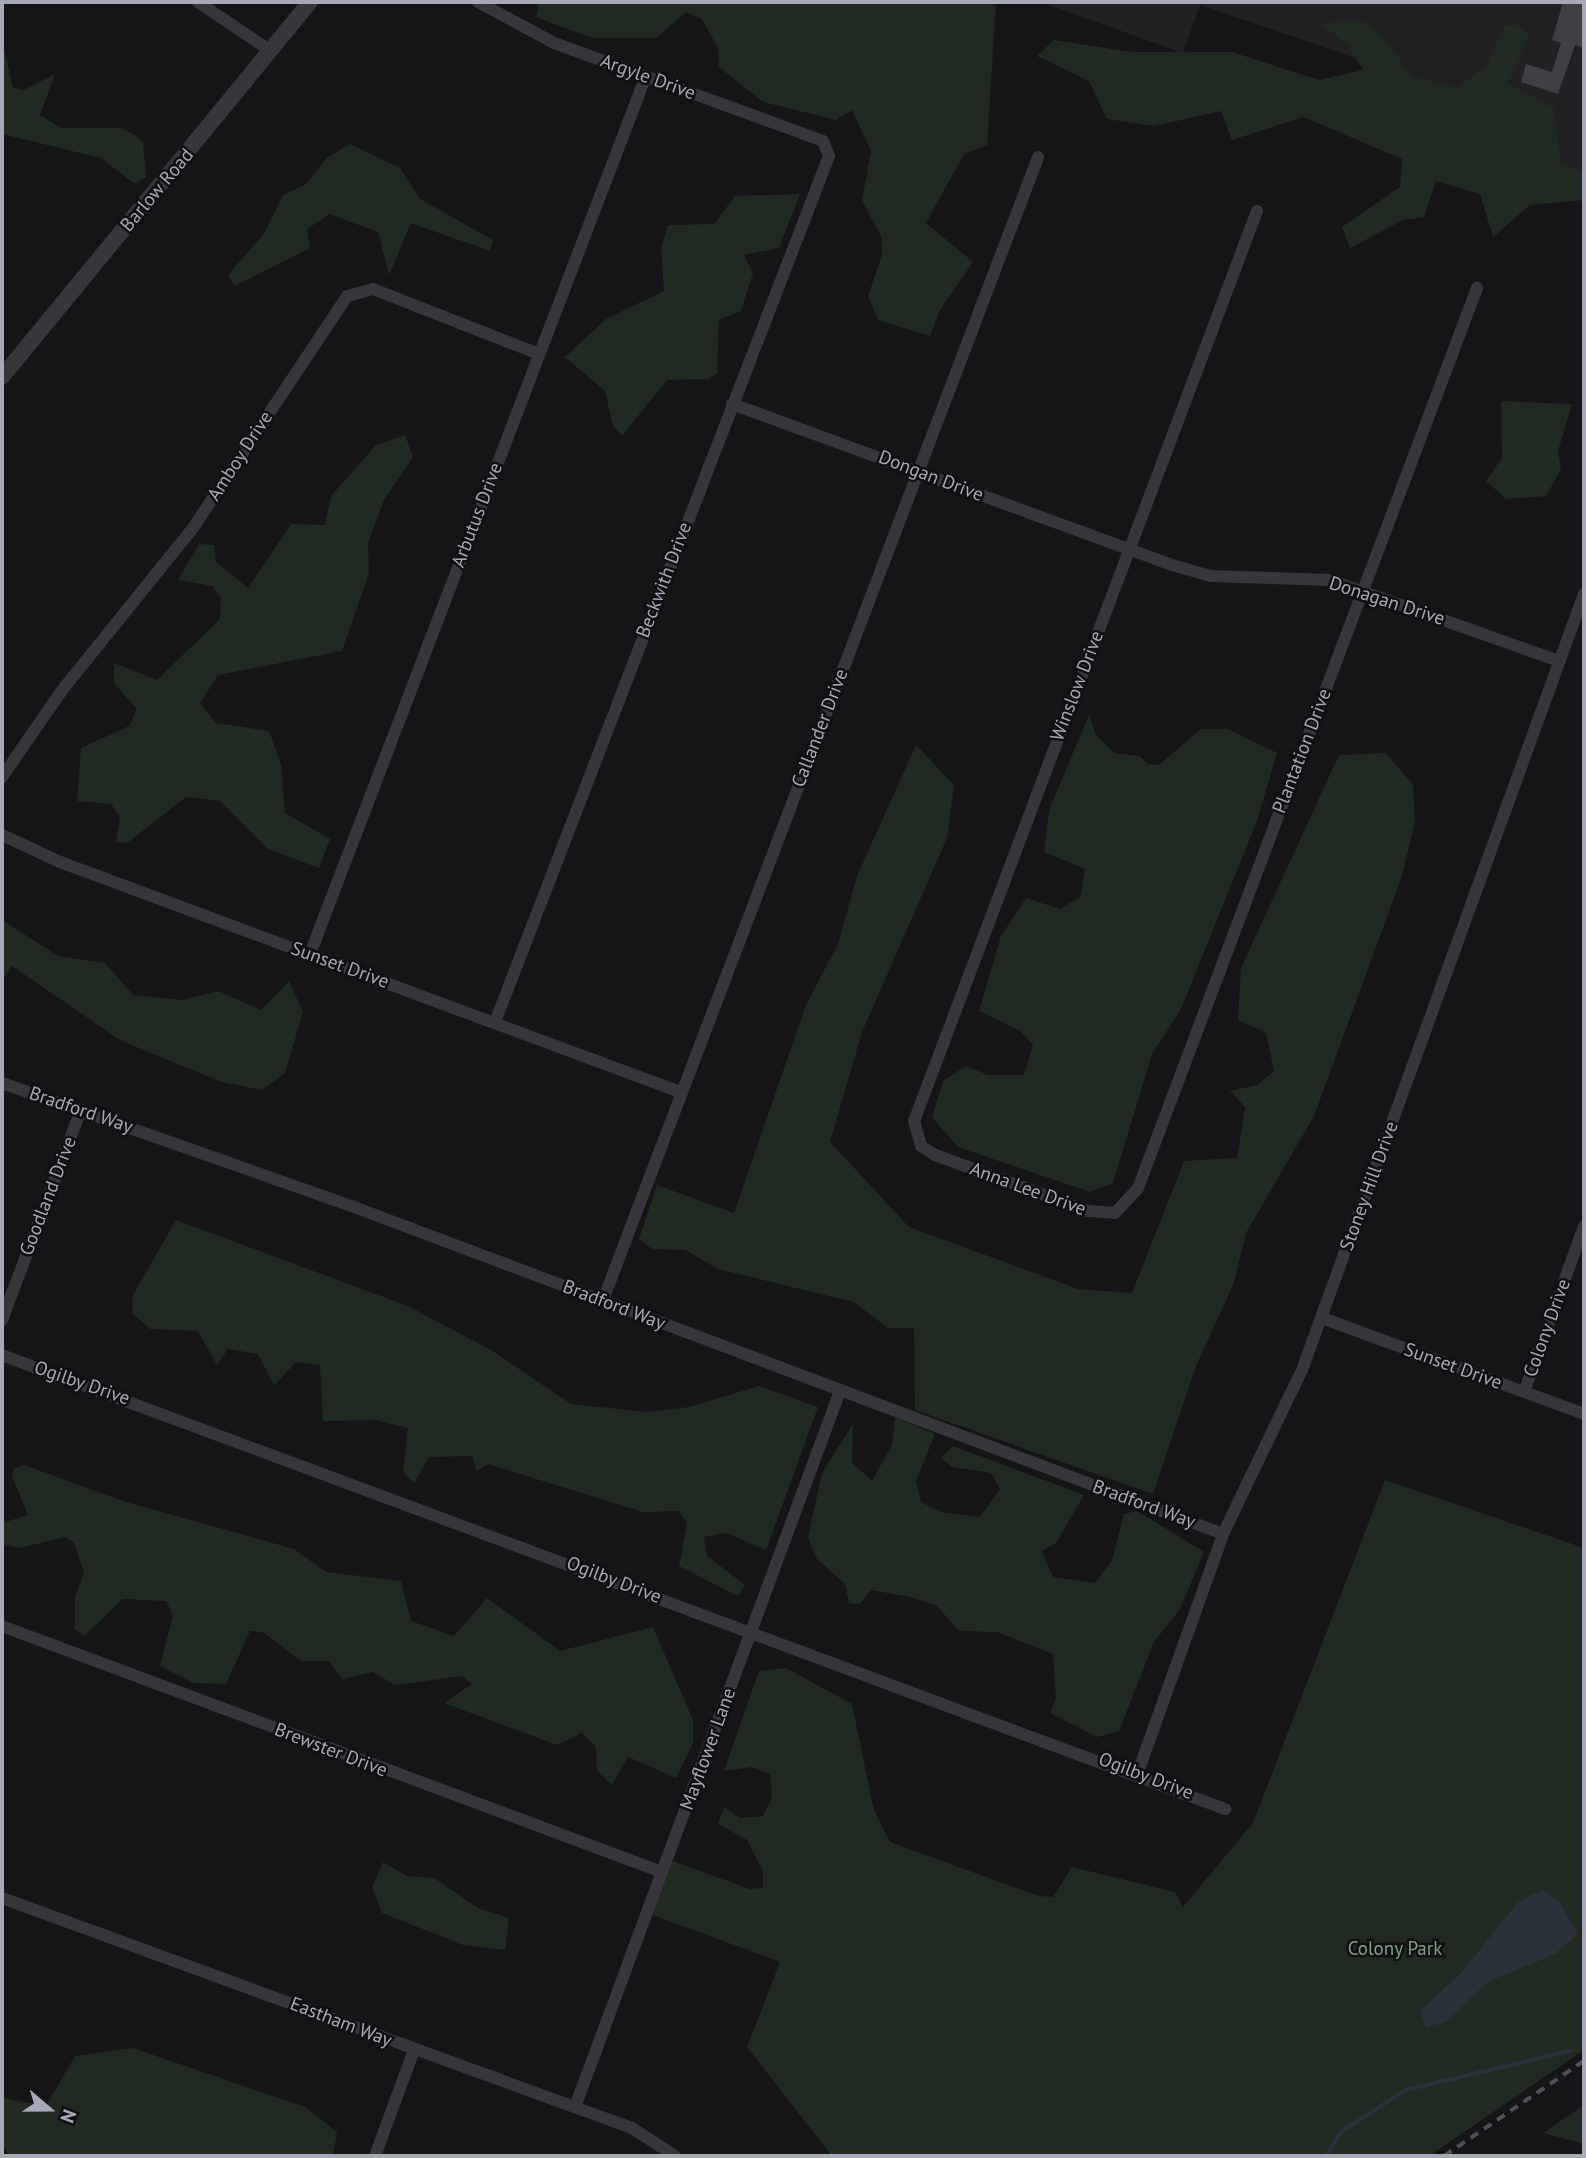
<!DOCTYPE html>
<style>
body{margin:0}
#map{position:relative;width:1586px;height:2158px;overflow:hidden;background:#151517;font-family:"PT Sans",sans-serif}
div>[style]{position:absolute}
.built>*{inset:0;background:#212124}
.green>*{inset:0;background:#212923}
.water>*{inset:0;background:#2b313a}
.stream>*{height:3.5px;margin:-1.75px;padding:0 1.75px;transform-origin:1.75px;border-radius:1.75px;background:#2b313a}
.building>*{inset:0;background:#3f3f44}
.minor>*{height:12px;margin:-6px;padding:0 6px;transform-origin:6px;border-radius:6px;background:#36363b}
.tertiary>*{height:16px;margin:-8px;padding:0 8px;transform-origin:8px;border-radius:8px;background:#36363b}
.rail>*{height:3.5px;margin-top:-1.75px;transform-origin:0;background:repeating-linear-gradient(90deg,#4f4f56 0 9px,transparent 0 16px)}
span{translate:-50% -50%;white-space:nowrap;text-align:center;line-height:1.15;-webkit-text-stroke:5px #101012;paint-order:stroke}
.street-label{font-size:19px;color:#a7a9b6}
.park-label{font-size:19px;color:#7ea187}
.frame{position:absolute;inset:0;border:4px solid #a7a9b6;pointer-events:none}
.north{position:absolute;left:14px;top:2074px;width:70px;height:70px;-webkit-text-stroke:5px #101012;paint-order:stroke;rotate:110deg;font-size:19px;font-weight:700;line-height:28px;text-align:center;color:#a7a9b6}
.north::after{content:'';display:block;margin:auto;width:24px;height:32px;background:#a7a9b6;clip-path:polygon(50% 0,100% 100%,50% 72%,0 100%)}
</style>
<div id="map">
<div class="built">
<i style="clip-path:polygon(1040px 2px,1584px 2px,1584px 191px,1468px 96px,1200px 5px,1183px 53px)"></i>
</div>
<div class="green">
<i style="clip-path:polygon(539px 2px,996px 2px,987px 145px,964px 154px,926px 223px,973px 262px,940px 310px,930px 336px,878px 320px,868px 296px,882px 255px,881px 236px,862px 201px,871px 151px,852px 110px,836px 120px,763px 102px,719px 67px,718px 48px,702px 19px,686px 12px,656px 38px,592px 38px,536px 17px)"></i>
<i style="clip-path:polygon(1358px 19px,1379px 32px,1413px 77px,1458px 88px,1488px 64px,1504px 26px,1518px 25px,1530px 36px,1507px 83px,1554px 108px,1560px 162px,1584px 172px,1584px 200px,1530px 205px,1493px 237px,1480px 194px,1436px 181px,1424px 217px,1403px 220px,1350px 248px,1342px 227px,1400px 187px,1402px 159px,1304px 117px,1232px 140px,1221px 111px,1154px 126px,1107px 119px,1089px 81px,1037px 56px,1054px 40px,1131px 52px,1232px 52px,1319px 80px,1363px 70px,1346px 43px,1320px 24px)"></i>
<i style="clip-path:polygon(2px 40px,13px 88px,24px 90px,55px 74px,40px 115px,61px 128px,121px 128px,135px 135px,143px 142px,146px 177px,135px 184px,101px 158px,2px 134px)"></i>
<i style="clip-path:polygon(350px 144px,400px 168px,420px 199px,493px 240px,490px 251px,411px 223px,389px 275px,378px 232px,330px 214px,307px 229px,310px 248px,235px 286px,228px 275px,263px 235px,283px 195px,305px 185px,327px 158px)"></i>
<i style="clip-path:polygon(800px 194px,779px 248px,744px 255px,753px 273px,741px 311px,719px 320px,717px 373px,709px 379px,667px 380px,622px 436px,613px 426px,605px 391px,565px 357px,606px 319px,664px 291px,661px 248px,668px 225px,714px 224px,735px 196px)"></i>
<i style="clip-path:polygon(1501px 401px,1572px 404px,1558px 451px,1561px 469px,1546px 496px,1506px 499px,1486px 481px,1502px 458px)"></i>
<i style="clip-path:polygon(405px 435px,413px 457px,384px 500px,368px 543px,369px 573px,342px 651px,218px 675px,200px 703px,216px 723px,269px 731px,281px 764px,285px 813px,330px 839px,319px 868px,268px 849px,220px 801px,186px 797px,127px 843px,116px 842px,120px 817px,111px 804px,77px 801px,81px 748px,129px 726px,137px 709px,114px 683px,114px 663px,157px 680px,220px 619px,221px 598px,212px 586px,178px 580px,199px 544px,214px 545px,216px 562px,248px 588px,291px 524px,325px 525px,331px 496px,376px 445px)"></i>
<i style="clip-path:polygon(1089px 715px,1096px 735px,1114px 753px,1139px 756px,1148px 764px,1159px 765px,1201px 729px,1228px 729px,1277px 753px,1257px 821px,1181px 1009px,1152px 1054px,1113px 1183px,1090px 1192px,958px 1147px,932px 1117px,943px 1081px,966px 1066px,988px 1075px,1024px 1075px,1033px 1045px,1020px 1031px,979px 1011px,1001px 936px,1026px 898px,1060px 909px,1080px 897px,1085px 869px,1044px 852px,1049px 810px)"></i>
<i style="clip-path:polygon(916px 745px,954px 785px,947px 838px,862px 1032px,830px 1142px,909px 1227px,1078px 1289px,1132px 1293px,1184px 1161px,1237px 1158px,1245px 1107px,1230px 1091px,1257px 1085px,1274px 1071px,1266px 1033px,1238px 1020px,1241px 968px,1339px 755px,1386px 753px,1413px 785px,1415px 821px,1402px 876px,1314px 1116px,1246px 1233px,1234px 1283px,1196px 1366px,1153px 1494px,915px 1410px,914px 1328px,888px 1328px,854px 1302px,718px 1269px,685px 1250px,652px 1249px,639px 1239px,657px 1185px,734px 1213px,806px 1005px,838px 944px,857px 876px)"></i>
<i style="clip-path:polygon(2px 920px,58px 956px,105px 963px,133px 995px,182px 1000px,218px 991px,261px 1010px,289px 981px,303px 1012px,285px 1073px,262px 1090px,221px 1082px,120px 1040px,12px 966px,2px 980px)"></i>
<i style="clip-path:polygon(176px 1220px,408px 1306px,491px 1350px,571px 1404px,647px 1412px,689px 1407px,759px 1386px,818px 1407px,766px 1550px,726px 1533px,704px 1537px,707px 1556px,745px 1585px,738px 1596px,679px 1566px,687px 1523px,679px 1511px,643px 1512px,488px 1464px,477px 1471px,472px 1456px,429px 1457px,414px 1483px,403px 1472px,408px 1428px,375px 1420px,323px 1421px,320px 1365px,296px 1362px,274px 1385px,258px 1354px,228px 1349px,217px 1365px,198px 1331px,150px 1329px,132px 1313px,133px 1295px)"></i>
<i style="clip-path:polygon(895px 1417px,935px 1434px,916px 1481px,921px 1502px,941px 1512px,980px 1517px,1000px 1489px,991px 1473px,952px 1467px,941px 1458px,953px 1446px,1084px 1495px,1056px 1543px,1042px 1551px,1053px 1577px,1095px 1583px,1112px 1560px,1124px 1514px,1137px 1511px,1204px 1552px,1180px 1609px,1154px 1642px,1119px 1731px,1097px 1737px,1050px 1713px,1056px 1698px,1053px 1654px,997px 1632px,959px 1631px,937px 1606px,910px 1597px,871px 1590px,860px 1604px,849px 1603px,845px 1584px,817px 1559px,808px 1538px,822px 1473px,853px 1424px,852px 1463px,872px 1481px,892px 1445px)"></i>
<i style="clip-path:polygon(24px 1465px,123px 1501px,294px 1549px,326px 1572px,401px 1581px,411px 1621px,454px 1636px,487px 1598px,560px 1651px,653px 1627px,693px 1720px,693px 1743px,676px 1778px,628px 1757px,612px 1785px,597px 1771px,596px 1747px,582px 1733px,557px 1745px,444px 1703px,472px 1684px,462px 1676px,395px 1685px,373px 1672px,342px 1679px,329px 1661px,301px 1661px,263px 1632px,250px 1631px,226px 1684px,194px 1683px,160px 1666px,173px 1615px,166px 1601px,123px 1599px,84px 1636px,75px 1629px,75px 1597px,84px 1573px,74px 1543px,65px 1537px,20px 1548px,2px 1544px,2px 1523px,28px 1515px,12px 1476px,14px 1468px)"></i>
<i style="clip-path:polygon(1385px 1480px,1584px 1548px,1584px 2050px,1429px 2156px,832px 2156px,747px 2047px,780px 1962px,647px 1913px,667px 1859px,750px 1889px,763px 1888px,763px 1871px,747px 1840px,718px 1824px,724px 1807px,740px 1818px,763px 1816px,772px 1797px,770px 1774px,752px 1767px,724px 1771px,759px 1671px,786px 1668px,852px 1704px,874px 1810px,890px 1842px,1039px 1896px,1053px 1897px,1072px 1867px,1175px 1892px,1183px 1907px,1253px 1823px)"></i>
<i style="clip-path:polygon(383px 1862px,407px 1876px,434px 1878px,478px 1908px,509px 1918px,505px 1950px,463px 1945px,382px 1913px,372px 1887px)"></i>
<i style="clip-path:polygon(133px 2048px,305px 2107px,337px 2132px,333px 2156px,10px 2156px,2px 2145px,2px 2098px,46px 2106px,75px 2056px)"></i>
<i style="clip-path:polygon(1584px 2105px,1584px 2144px,1543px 2133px)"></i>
</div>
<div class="water">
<i style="clip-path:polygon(1542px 1890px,1559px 1901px,1578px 1934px,1555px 1954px,1489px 1981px,1444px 2023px,1426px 2027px,1420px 2011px,1462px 1972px,1518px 1902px)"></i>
</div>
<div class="stream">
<i style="left:1326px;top:2156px;width:28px;rotate:-58deg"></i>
<i style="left:1341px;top:2132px;width:77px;rotate:-32.9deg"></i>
<i style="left:1406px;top:2090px;width:169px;rotate:-13.4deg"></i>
</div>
<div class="building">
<i style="clip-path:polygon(1563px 2px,1584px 2px,1584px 48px,1575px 45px,1558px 94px,1521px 82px,1526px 64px,1552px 72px,1561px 43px,1552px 40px)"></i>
</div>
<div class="minor">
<i style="left:198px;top:2px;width:88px;rotate:33.9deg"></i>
<i style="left:478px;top:2px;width:86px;rotate:28.3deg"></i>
<i style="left:554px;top:43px;width:286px;rotate:20deg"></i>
<i style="left:823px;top:141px;width:16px;rotate:68deg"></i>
<i style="left:829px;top:156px;width:928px;rotate:111.09deg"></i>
<i style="left:1257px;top:211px;width:972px;rotate:110.65deg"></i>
<i style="left:914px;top:1121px;width:26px;rotate:74deg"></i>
<i style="left:921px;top:1146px;width:17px;rotate:33deg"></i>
<i style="left:935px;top:1155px;width:163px;rotate:20.1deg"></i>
<i style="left:1088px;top:1211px;width:27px;rotate:4deg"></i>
<i style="left:1115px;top:1213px;width:34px;rotate:-47deg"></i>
<i style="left:1138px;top:1188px;width:962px;rotate:-69.36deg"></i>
<i style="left:732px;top:404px;width:469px;rotate:20.1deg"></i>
<i style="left:1172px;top:565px;width:41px;rotate:15.8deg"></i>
<i style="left:1211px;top:576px;width:119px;rotate:1.9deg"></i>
<i style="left:1330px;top:580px;width:243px;rotate:19.5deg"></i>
<i style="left:2px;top:777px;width:107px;rotate:-55.3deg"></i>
<i style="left:63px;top:689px;width:207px;rotate:-51.1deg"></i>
<i style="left:193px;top:528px;width:278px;rotate:-56.4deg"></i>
<i style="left:347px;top:296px;width:27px;rotate:-15deg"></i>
<i style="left:373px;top:289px;width:178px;rotate:21.4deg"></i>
<i style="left:2px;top:835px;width:64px;rotate:25deg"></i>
<i style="left:60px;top:862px;width:661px;rotate:20.35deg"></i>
<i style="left:310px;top:954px;width:940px;rotate:-69.06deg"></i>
<i style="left:2px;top:1083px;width:382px;rotate:19.4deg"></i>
<i style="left:362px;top:1210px;width:920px;rotate:20.62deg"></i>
<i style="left:603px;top:1300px;width:1223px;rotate:-69.16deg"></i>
<i style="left:1322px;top:1318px;width:279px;rotate:20.1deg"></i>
<i style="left:2px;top:1320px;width:222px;rotate:-69.4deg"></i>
<i style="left:2px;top:1355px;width:1305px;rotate:20.37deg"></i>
<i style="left:1524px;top:1392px;width:177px;rotate:-70.1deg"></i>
<i style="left:2px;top:1626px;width:704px;rotate:20.44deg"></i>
<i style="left:1138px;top:1772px;width:253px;rotate:-70.3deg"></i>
<i style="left:1223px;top:1534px;width:182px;rotate:-64.3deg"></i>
<i style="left:1302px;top:1370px;width:826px;rotate:-70.03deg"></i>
<i style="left:2px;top:1898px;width:671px;rotate:20.06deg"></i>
<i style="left:632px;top:2128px;width:51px;rotate:33.1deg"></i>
<i style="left:575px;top:2107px;width:763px;rotate:-69.69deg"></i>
<i style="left:375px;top:2156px;width:113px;rotate:-69.8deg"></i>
</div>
<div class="tertiary">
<i style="left:2px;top:377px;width:485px;rotate:-50.6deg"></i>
</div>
<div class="rail">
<i style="left:1444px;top:2156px;width:169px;rotate:-34.2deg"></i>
</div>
<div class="street-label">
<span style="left:648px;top:77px;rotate:20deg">Argyle Drive</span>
<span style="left:157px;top:190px;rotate:-50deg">Barlow Road</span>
<span style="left:240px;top:456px;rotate:-57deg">Amboy Drive</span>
<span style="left:931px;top:476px;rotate:21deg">Dongan Drive</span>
<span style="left:477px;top:515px;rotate:-69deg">Arbutus Drive</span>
<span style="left:664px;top:580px;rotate:-69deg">Beckwith Drive</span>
<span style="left:1387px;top:601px;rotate:18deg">Donagan Drive</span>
<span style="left:1077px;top:686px;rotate:-69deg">Winslow Drive</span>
<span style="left:820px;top:728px;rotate:-69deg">Callander Drive</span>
<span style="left:1302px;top:751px;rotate:-69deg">Plantation Drive</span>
<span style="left:340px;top:965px;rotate:20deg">Sunset Drive</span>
<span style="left:81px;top:1110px;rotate:19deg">Bradford Way</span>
<span style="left:1369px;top:1186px;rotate:-70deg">Stoney Hill Drive</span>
<span style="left:1028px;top:1189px;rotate:20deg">Anna Lee Drive</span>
<span style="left:48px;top:1196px;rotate:-69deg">Goodland Drive</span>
<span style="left:614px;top:1305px;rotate:21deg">Bradford Way</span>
<span style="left:1547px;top:1328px;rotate:-70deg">Colony Drive</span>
<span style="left:1453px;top:1366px;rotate:20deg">Sunset Drive</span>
<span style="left:82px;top:1383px;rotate:19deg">Ogilby Drive</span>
<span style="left:1144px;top:1504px;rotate:20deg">Bradford Way</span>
<span style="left:614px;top:1580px;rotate:21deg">Ogilby Drive</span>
<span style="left:708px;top:1749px;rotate:-70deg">Mayflower Lane</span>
<span style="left:331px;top:1750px;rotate:21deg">Brewster Drive</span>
<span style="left:1146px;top:1776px;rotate:21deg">Ogilby Drive</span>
<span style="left:341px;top:2022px;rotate:21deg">Eastham Way</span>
</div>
<div class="park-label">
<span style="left:1395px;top:1949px">Colony Park</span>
</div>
<div class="frame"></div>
<div class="north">N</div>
</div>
